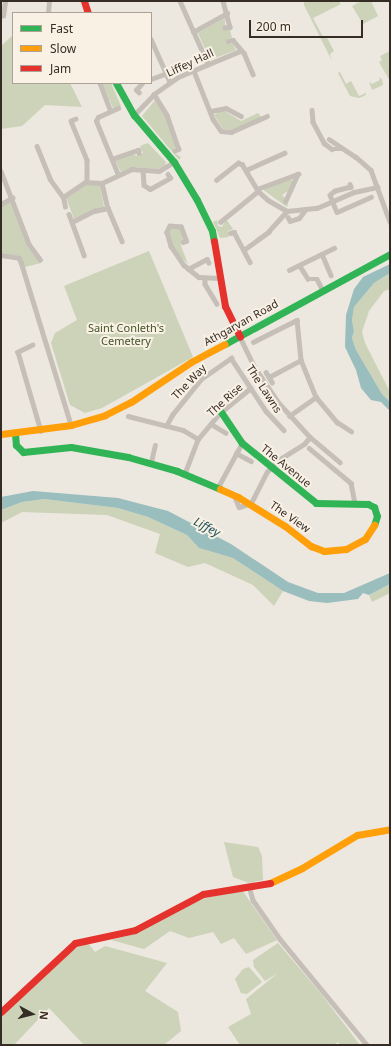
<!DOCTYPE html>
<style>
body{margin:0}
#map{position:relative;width:391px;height:1046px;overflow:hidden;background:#ece7df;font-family:"Noto Sans",sans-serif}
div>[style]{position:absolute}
.green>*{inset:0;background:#ccd3b8}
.water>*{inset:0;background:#9abdbe}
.street>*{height:4.5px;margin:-2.25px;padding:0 2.25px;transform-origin:2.25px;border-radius:2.25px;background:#c5bfb8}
.fast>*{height:7px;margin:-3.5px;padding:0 3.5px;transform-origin:3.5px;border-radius:3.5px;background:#30b455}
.slow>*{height:7px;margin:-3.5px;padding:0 3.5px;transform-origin:3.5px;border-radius:3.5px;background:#ff9f0a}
.jam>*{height:7px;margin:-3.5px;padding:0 3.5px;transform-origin:3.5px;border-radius:3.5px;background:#e5322d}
span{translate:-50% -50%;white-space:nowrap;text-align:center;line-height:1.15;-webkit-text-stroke:4px #faf1e5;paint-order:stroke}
.street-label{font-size:11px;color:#362c26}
.park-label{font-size:11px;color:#435529}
.water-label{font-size:12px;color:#1a5159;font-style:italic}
.frame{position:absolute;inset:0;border:2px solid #362c26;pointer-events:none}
.legend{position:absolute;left:12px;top:12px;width:140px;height:72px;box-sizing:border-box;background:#faf1e5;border:1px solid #aca299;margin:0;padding:5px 7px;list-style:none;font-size:12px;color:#362c26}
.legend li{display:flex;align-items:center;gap:8px;height:20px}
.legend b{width:20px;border:1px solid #aca299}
.north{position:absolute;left:12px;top:994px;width:40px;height:40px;-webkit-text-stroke:3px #faf1e5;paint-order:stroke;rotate:97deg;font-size:11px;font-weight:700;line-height:16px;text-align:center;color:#362c26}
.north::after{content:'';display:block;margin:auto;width:14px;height:18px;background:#362c26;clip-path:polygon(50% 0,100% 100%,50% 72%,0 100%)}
.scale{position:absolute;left:249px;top:20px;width:114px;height:18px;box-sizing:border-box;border:2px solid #362c26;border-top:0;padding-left:5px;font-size:12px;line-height:14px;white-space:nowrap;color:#362c26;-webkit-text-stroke:3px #faf1e5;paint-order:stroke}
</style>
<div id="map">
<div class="green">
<i style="clip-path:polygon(304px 1px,338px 1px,341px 4px,313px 18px,323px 37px,326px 36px,334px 51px,330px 54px,332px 61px,304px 5px)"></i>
<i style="clip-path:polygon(361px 1px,371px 1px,378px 16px,363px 24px,352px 6px)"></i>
<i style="clip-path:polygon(225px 18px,225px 30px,230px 30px,232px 38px,227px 39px,228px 44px,233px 44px,236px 50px,210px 60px,198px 33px)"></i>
<i style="clip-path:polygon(13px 35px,13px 83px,70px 83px,82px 107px,45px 105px,22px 126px,1px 129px,1px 46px)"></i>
<i style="clip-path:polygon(390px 51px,390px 81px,379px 62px,382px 60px,380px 56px)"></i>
<i style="clip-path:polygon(340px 72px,346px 84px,351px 81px,359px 96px,366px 93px,366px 89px,366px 95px,359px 98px,350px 96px,338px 73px)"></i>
<i style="clip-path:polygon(379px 77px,382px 79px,383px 85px,372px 90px,369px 82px,372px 84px,380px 80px)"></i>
<i style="clip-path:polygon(102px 83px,111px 83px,121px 106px,113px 108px)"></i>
<i style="clip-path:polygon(156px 99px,162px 106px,176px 147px,174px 148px,175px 153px,181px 157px,179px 160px,142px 116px)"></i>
<i style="clip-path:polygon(223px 110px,241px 121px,258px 113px,262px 118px,233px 130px,223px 129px,214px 115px)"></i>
<i style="clip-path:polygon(148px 143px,166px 162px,165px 166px,157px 169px,133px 167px,121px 172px,115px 160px,132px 154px,137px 156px,143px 153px,140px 146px)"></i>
<i style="clip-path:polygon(290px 179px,293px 181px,288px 191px,282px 195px,285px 198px,284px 202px,288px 204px,287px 207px,262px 189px)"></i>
<i style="clip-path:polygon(89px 183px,100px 185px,104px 207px,74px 219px,66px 197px)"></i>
<i style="clip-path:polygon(10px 202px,23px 229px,27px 246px,41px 263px,25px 267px,20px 257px,1px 253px,1px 206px)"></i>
<i style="clip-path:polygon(226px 219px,233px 229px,228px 231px,229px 237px,220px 238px,213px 222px,217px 220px,218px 226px,222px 227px)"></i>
<i style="clip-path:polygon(172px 227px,180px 229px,183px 238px,181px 246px,188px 264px,176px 253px,169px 235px)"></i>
<i style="clip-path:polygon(149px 251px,193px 357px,102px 408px,85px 413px,70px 405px,51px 343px,55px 333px,77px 320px,64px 286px)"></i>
<i style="clip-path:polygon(390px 273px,390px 289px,384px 291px,369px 311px,362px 332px,365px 343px,390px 392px,390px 402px,382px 394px,356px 350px,352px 338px,354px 331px,352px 320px,354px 307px,374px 283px)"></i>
<i style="clip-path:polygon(44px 499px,118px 508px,148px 517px,187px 535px,199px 548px,233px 558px,283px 591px,274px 606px,253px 585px,205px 563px,188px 567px,155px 553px,160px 534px,107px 515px,22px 512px,1px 523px,1px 510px,22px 502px)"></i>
<i style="clip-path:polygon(390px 584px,390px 593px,372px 602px,369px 595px)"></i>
<i style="clip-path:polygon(224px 842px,258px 847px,262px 856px,263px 880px,249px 883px,233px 877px)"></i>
<i style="clip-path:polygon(242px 890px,277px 940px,246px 954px,234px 938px,221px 944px,213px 932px,189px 938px,170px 931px,144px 949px,111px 940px,134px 934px,176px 910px,205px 898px)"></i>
<i style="clip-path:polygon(87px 942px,95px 952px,105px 946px,167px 963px,145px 991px,178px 1012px,181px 1031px,164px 1045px,84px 1045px,49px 1008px,14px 1045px,1px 1045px,1px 1018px,64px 955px)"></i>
<i style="clip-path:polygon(278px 943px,322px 995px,360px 1045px,340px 1045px,338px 1042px,334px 1045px,240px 1045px,228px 1027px,251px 1014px,246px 999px,278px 973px,265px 981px,254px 967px,253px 960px)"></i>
<i style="clip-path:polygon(249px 967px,262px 982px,247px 994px,241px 993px,235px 979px,243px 969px)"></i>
</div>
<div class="water">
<i style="clip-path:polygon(390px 264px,390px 273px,374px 283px,354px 307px,352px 320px,354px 331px,352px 338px,356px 350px,382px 394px,390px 402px,390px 411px,381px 402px,371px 400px,361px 388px,356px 370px,345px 347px,346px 315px,354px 289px,363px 277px)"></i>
<i style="clip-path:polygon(33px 491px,118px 498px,168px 511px,231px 544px,288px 582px,318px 593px,344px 593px,390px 573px,390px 584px,369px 595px,363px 593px,358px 599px,327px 603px,309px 601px,283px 591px,233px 558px,199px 548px,187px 535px,148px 517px,118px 508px,44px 499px,22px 502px,1px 510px,1px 497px)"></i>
</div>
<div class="street">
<i style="left:180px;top:1px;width:69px;rotate:66deg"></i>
<i style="left:223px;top:1px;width:27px;rotate:75deg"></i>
<i style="left:230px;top:27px;width:5px;rotate:169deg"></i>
<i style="left:48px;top:13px;width:12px;rotate:-85deg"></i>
<i style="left:3px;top:16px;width:15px;rotate:-82deg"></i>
<i style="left:193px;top:32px;width:39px;rotate:-29deg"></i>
<i style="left:151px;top:39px;width:47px;rotate:66.2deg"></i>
<i style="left:228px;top:41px;width:5px;rotate:-11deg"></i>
<i style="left:233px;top:40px;width:17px;rotate:50deg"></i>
<i style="left:244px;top:53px;width:23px;rotate:67deg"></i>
<i style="left:194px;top:71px;width:52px;rotate:68.4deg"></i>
<i style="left:213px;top:119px;width:14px;rotate:56deg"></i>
<i style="left:221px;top:131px;width:10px;rotate:6deg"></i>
<i style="left:231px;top:132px;width:39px;rotate:-24deg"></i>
<i style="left:151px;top:79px;width:15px;rotate:-20deg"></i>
<i style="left:100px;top:83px;width:30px;rotate:69deg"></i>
<i style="left:139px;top:93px;width:4px;rotate:-135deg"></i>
<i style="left:136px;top:90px;width:9px;rotate:-49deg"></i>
<i style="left:154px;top:94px;width:25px;rotate:58deg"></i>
<i style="left:167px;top:115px;width:36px;rotate:71deg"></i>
<i style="left:179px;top:149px;width:4px;rotate:153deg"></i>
<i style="left:312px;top:110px;width:12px;rotate:85deg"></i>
<i style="left:313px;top:122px;width:24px;rotate:62deg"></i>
<i style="left:324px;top:143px;width:10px;rotate:37deg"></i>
<i style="left:332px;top:149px;width:11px"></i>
<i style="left:211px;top:111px;width:15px;rotate:-11deg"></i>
<i style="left:226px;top:108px;width:17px;rotate:28deg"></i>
<i style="left:134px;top:115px;width:29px;rotate:-46deg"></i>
<i style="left:154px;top:94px;width:29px;rotate:-35deg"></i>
<i style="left:178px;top:77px;width:67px;rotate:-22.8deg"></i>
<i style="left:76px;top:119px;width:5px;rotate:158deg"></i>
<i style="left:71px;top:121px;width:42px;rotate:67.7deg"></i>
<i style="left:87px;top:160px;width:22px;rotate:90deg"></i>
<i style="left:329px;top:139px;width:32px;rotate:34deg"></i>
<i style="left:356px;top:157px;width:20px;rotate:41deg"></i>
<i style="left:371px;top:170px;width:55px;rotate:69.9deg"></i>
<i style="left:37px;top:146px;width:35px;rotate:68deg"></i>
<i style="left:50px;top:179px;width:22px;rotate:54deg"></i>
<i style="left:112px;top:159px;width:28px;rotate:-19deg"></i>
<i style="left:138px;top:150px;width:3px;rotate:72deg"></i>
<i style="left:143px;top:170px;width:15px;rotate:86deg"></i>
<i style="left:144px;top:185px;width:7px;rotate:34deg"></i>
<i style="left:150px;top:189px;width:23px;rotate:-29deg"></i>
<i style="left:170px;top:178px;width:4px;rotate:-124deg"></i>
<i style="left:246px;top:170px;width:42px;rotate:-24.1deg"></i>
<i style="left:1px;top:171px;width:78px;rotate:69deg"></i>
<i style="left:29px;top:244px;width:19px;rotate:54deg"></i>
<i style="left:118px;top:175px;width:58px;rotate:-112.2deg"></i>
<i style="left:96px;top:121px;width:4px;rotate:-63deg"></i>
<i style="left:98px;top:117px;width:22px;rotate:-24deg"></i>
<i style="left:216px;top:180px;width:28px;rotate:-38deg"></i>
<i style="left:238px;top:163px;width:4px;rotate:14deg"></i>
<i style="left:242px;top:164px;width:31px;rotate:59deg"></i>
<i style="left:258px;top:191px;width:13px;rotate:42deg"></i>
<i style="left:268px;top:200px;width:22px;rotate:30deg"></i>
<i style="left:287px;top:211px;width:30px;rotate:-6deg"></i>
<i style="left:317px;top:208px;width:40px;rotate:-23.4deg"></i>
<i style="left:354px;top:192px;width:24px;rotate:-12deg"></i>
<i style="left:102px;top:183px;width:26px;rotate:77deg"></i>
<i style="left:108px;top:208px;width:36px;rotate:67deg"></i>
<i style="left:350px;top:184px;width:3px;rotate:72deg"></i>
<i style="left:351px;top:187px;width:16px;rotate:166deg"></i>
<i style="left:335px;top:191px;width:6px;rotate:141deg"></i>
<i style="left:330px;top:195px;width:18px;rotate:68deg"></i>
<i style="left:337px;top:212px;width:37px;rotate:-24deg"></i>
<i style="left:257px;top:189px;width:44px;rotate:-20.1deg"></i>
<i style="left:298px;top:174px;width:30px;rotate:114deg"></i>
<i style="left:1px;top:204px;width:13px;rotate:-29deg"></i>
<i style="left:65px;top:207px;width:10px;rotate:-101deg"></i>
<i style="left:63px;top:197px;width:27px;rotate:-34deg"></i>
<i style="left:85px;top:182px;width:17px;rotate:3deg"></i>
<i style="left:102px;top:183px;width:33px;rotate:-25deg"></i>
<i style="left:132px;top:169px;width:27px;rotate:4deg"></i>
<i style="left:159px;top:171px;width:17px;rotate:-31deg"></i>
<i style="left:69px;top:214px;width:44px;rotate:69.9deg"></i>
<i style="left:288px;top:217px;width:4px;rotate:63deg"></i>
<i style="left:290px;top:221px;width:9px;rotate:-18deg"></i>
<i style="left:299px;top:218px;width:10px;rotate:-53deg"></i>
<i style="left:72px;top:222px;width:25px;rotate:-27deg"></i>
<i style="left:94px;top:211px;width:14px;rotate:-12deg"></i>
<i style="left:220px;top:222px;width:49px;rotate:-39.2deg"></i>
<i style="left:230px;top:233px;width:4px;rotate:-14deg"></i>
<i style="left:234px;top:232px;width:34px;rotate:62deg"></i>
<i style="left:183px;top:242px;width:3px;rotate:-18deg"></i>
<i style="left:186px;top:241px;width:15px;rotate:-110deg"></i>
<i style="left:181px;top:227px;width:11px;rotate:-175deg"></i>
<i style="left:170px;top:226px;width:7px;rotate:117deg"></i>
<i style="left:167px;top:232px;width:15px;rotate:74deg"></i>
<i style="left:171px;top:246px;width:23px;rotate:56deg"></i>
<i style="left:184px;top:265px;width:19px;rotate:39deg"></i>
<i style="left:199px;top:277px;width:20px;rotate:3deg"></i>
<i style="left:245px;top:249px;width:29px;rotate:-36deg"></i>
<i style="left:268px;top:232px;width:28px;rotate:-48deg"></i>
<i style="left:322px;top:254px;width:23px;rotate:67deg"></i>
<i style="left:1px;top:255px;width:18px;rotate:9deg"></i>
<i style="left:19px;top:258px;width:4px;rotate:63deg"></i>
<i style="left:21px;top:262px;width:170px;rotate:72.9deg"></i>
<i style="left:300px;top:266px;width:15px;rotate:58deg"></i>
<i style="left:308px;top:279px;width:9px"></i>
<i style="left:317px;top:279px;width:13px;rotate:63deg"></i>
<i style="left:188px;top:269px;width:21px;rotate:-28deg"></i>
<i style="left:207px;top:259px;width:4px;rotate:63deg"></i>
<i style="left:289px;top:270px;width:50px;rotate:-26.1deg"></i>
<i style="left:205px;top:278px;width:6px;rotate:90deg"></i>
<i style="left:205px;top:284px;width:23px;rotate:59deg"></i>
<i style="left:240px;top:337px;width:32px;rotate:64deg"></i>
<i style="left:254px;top:366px;width:45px;rotate:56deg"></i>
<i style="left:279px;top:403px;width:46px;rotate:47.6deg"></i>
<i style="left:310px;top:437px;width:39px;rotate:40deg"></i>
<i style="left:253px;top:342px;width:49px;rotate:-26.6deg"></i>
<i style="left:297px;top:320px;width:40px;rotate:84.3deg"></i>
<i style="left:301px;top:360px;width:40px;rotate:68deg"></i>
<i style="left:316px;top:397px;width:33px;rotate:50deg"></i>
<i style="left:337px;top:422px;width:17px;rotate:33deg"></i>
<i style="left:33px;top:345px;width:17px;rotate:155deg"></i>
<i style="left:18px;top:352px;width:82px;rotate:73.8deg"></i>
<i style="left:266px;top:372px;width:12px;rotate:59deg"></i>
<i style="left:269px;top:377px;width:36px;rotate:-28deg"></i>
<i style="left:128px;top:416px;width:57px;rotate:14.3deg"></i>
<i style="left:183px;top:430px;width:17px;rotate:31deg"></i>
<i style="left:289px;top:416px;width:33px;rotate:-35deg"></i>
<i style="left:211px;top:424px;width:17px;rotate:31deg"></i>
<i style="left:166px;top:426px;width:13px;rotate:-61deg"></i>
<i style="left:172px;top:415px;width:46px;rotate:-51.1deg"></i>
<i style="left:201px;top:379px;width:37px;rotate:-35deg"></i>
<i style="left:231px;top:358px;width:64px;rotate:56.6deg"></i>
<i style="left:266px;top:411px;width:26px;rotate:47deg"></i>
<i style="left:309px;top:448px;width:55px;rotate:39.8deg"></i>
<i style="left:351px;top:483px;width:21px;rotate:79deg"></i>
<i style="left:236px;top:453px;width:17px;rotate:28deg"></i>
<i style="left:151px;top:462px;width:17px;rotate:-77deg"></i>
<i style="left:184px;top:475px;width:39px;rotate:-69deg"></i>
<i style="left:198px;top:439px;width:35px;rotate:-50deg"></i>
<i style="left:221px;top:412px;width:38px;rotate:-39deg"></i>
<i style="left:218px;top:487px;width:50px;rotate:-61.4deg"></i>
<i style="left:234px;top:495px;width:13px;rotate:67deg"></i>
<i style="left:239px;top:507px;width:10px;rotate:-17deg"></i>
<i style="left:250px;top:505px;width:37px;rotate:-63deg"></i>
<i style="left:267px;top:472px;width:15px;rotate:-48deg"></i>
<i style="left:277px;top:461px;width:32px;rotate:-32deg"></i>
<i style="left:304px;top:444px;width:9px;rotate:-49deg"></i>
<i style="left:249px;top:886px;width:15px;rotate:74deg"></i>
<i style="left:253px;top:900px;width:47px;rotate:55.3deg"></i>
<i style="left:280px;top:939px;width:137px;rotate:50.6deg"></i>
</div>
<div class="fast">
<i style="left:116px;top:83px;width:37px;rotate:61deg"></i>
<i style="left:134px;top:115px;width:62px;rotate:49.6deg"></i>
<i style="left:174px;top:162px;width:44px;rotate:58.8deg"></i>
<i style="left:197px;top:200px;width:34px;rotate:64deg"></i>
<i style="left:212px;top:231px;width:10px;rotate:79deg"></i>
<i style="left:225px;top:344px;width:188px;rotate:-28.6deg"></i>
<i style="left:221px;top:412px;width:37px;rotate:56deg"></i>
<i style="left:242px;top:443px;width:95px;rotate:39deg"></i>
<i style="left:316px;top:503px;width:52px;rotate:1.1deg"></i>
<i style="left:368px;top:504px;width:7px;rotate:27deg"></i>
<i style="left:374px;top:507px;width:9px;rotate:72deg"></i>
<i style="left:377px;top:516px;width:9px;rotate:108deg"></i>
<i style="left:15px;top:434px;width:11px;rotate:85deg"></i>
<i style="left:16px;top:445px;width:10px;rotate:45deg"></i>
<i style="left:23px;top:452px;width:48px;rotate:-5.9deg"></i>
<i style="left:71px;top:447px;width:58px;rotate:10deg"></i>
<i style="left:128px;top:457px;width:51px;rotate:15.9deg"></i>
<i style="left:177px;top:471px;width:47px;rotate:22.7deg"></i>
</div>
<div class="slow">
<i style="left:1px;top:434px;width:71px;rotate:-7.3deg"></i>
<i style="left:71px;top:425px;width:35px;rotate:-16deg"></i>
<i style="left:105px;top:415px;width:29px;rotate:-27deg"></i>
<i style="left:131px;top:402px;width:72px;rotate:-33.7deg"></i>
<i style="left:191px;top:362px;width:38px;rotate:-28deg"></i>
<i style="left:220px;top:489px;width:20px;rotate:24deg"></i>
<i style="left:238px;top:497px;width:55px;rotate:31.7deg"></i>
<i style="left:285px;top:526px;width:33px;rotate:38deg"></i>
<i style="left:311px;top:546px;width:14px;rotate:21deg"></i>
<i style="left:324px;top:551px;width:22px;rotate:-5deg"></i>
<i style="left:346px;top:549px;width:21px;rotate:-28deg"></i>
<i style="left:365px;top:539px;width:17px;rotate:-57deg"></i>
<i style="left:270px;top:883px;width:35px;rotate:-25deg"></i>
<i style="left:302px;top:868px;width:64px;rotate:-31deg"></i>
<i style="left:357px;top:835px;width:34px;rotate:-10deg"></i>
</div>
<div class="jam">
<i style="left:84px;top:1px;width:13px;rotate:72deg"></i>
<i style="left:214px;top:241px;width:66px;rotate:80.4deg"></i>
<i style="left:225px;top:306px;width:34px;rotate:64deg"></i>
<i style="left:1px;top:1012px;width:101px;rotate:-43deg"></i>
<i style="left:75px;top:943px;width:61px;rotate:-12.2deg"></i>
<i style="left:135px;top:930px;width:77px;rotate:-27.9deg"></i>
<i style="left:203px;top:894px;width:68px;rotate:-9.3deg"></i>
</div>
<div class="street-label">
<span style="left:190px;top:63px;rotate:-25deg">Liffey Hall</span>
<span style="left:241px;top:323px;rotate:-29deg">Athgarvan Road</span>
<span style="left:189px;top:382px;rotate:-46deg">The Way</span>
<span style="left:264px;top:389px;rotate:57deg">The Lawns</span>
<span style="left:225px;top:400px;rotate:-42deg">The Rise</span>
<span style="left:286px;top:466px;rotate:39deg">The Avenue</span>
<span style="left:290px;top:517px;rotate:35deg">The View</span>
</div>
<div class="park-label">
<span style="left:126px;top:335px">Saint Conleth's<br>Cemetery</span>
</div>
<div class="water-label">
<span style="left:207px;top:527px;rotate:28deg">Liffey</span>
</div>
<div class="frame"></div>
<ul class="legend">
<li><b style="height:5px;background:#30b455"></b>Fast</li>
<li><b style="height:5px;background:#ff9f0a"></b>Slow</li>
<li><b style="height:5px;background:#e5322d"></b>Jam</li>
</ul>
<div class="north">N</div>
<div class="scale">200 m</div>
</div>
